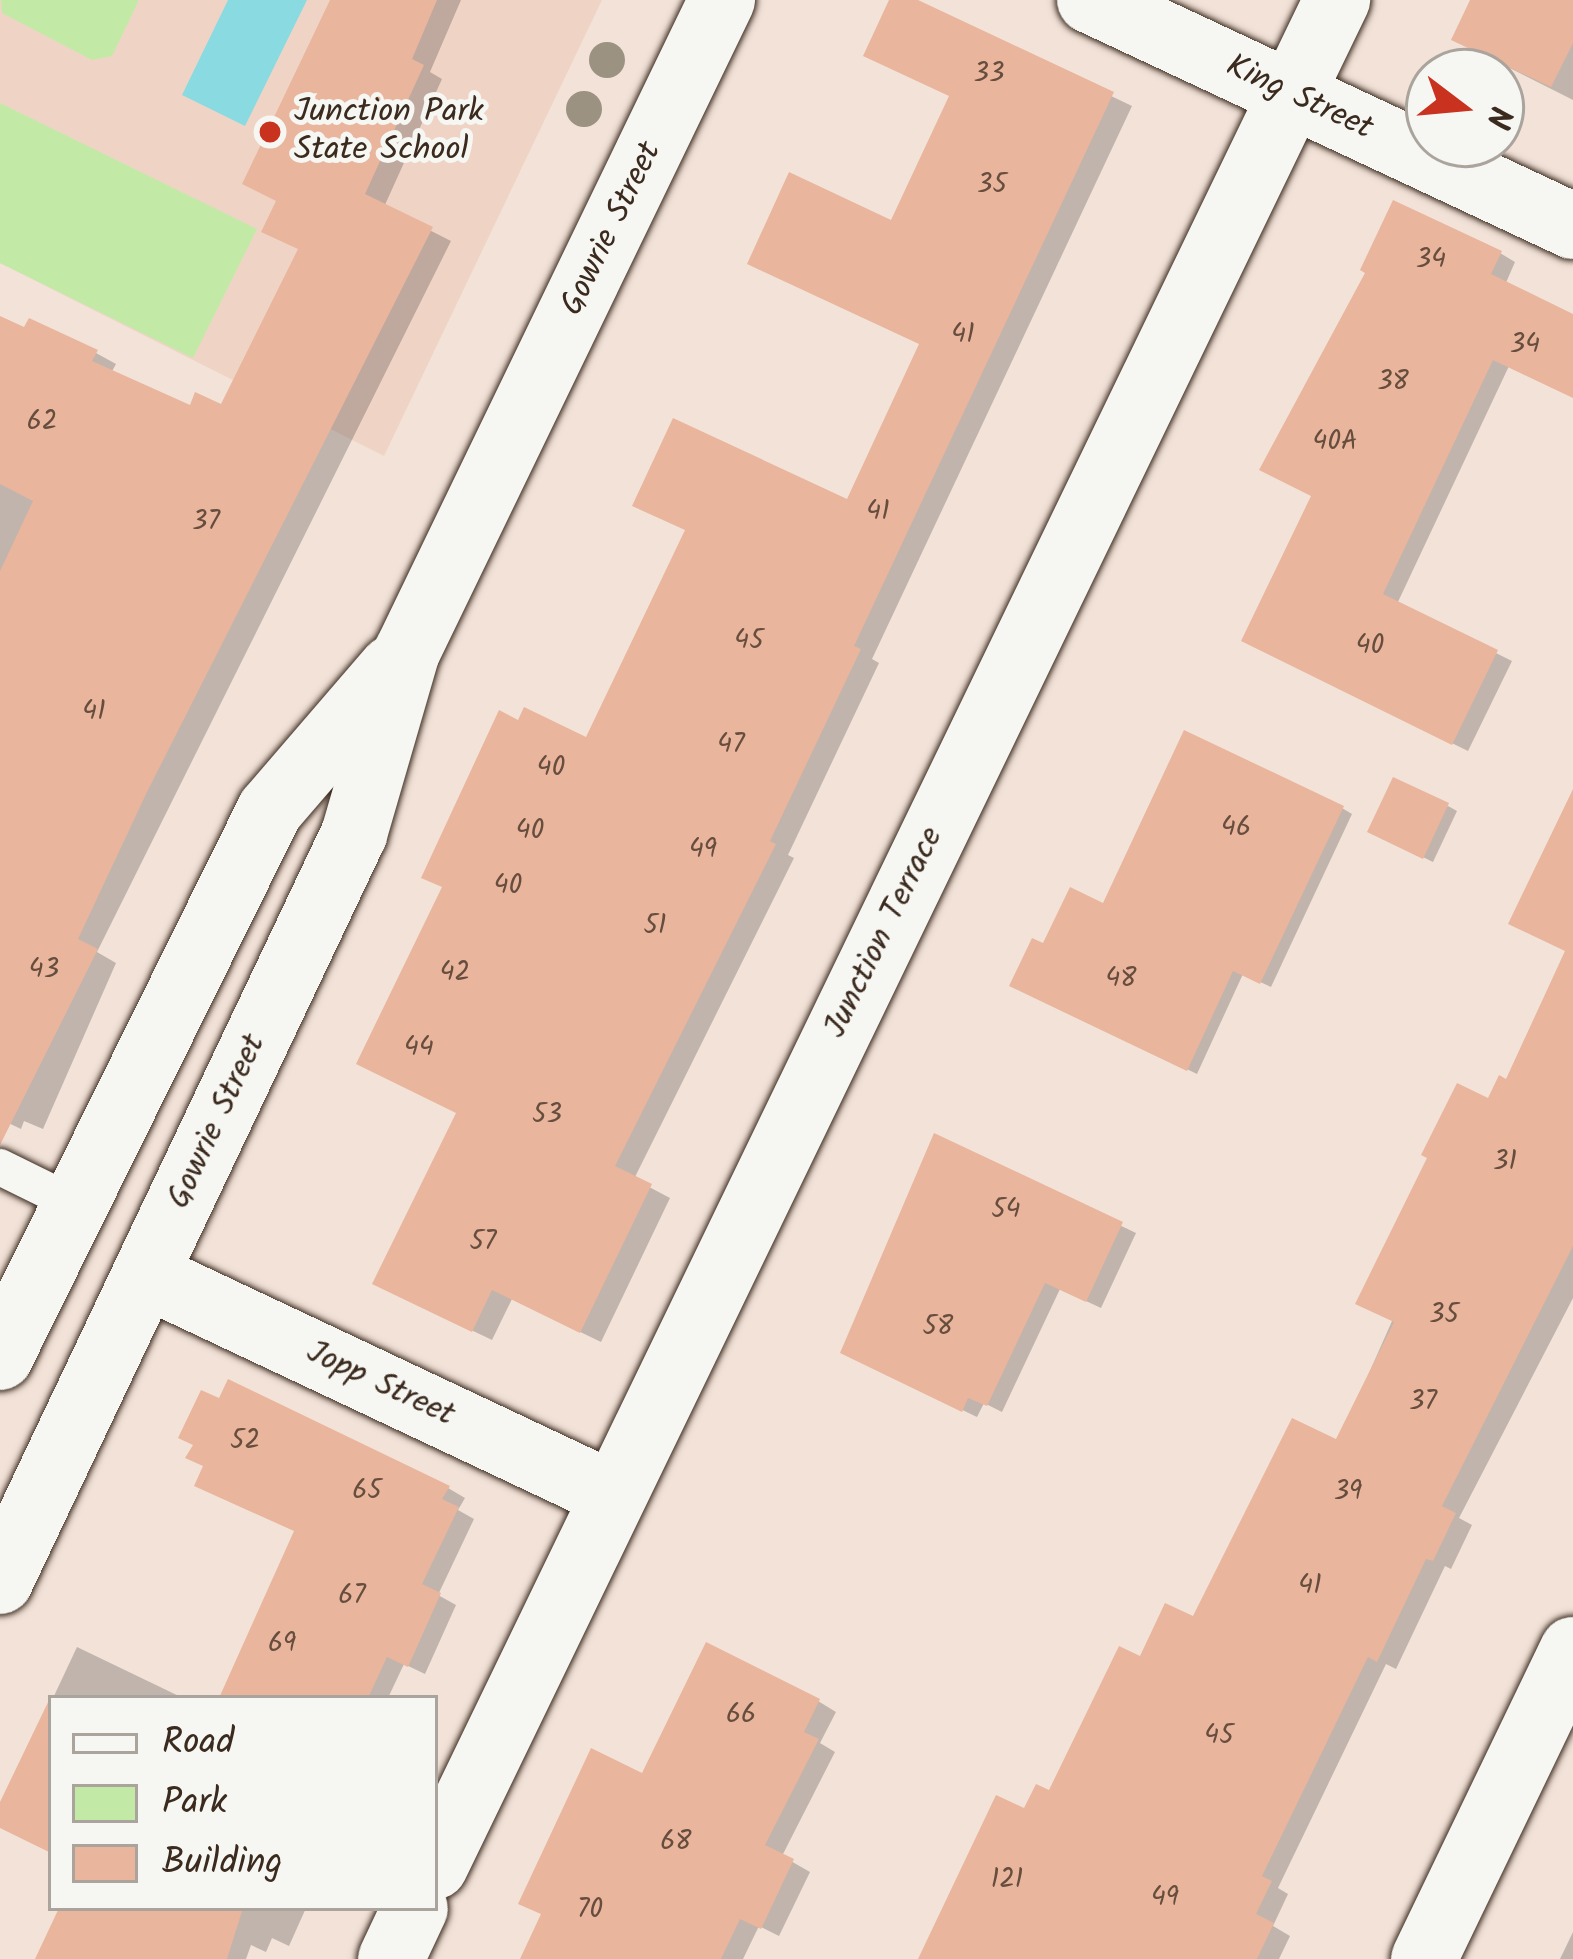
<!DOCTYPE html>
<style>
body{margin:0}
#map{position:relative;width:1573px;height:1959px;overflow:hidden;background:#f2e2d8;font-family:Kalam,sans-serif}
div>[style]{position:absolute}
.built>*{inset:0;background:#efd4c6}
.green>*{inset:0;background:#c2eaa6}
.water>*{inset:0;background:#89dae1}
.shadow>*{inset:0;background:#0003}
.building>*{inset:0;background:#e9b59c}
.roads{filter:drop-shadow(0 0 3px #3b2a1e) drop-shadow(0 0 3px #3b2a1e)}
.service>*{height:36px;margin:-18px;padding:0 18px;transform-origin:18px;border-radius:18px;background:#f6f6f2}
.minor>*{height:66px;margin:-33px;padding:0 33px;transform-origin:33px;border-radius:33px;background:#f6f6f2}
.trees>*{width:36px;height:36px;margin:-18px;border-radius:50%;background:#9c9281}
.dots>*{width:33px;height:33px;translate:-50% -50%;box-sizing:border-box;border:6px solid #f6f6f2;border-radius:50%}
span{translate:-50% -50%;white-space:nowrap;text-align:center;line-height:1.15;-webkit-text-stroke:10px #f6f6f2;paint-order:stroke}
.number-label{font-size:27px;color:#664d3e}
.number-label span{-webkit-text-stroke-width:0}
.street-label{font-size:33px;color:#3b2a1e}
.poi-label{font-size:33px;color:#3b2a1e}
.left{translate:0 -50%;text-align:left}
.legend{position:absolute;left:48px;top:1695px;width:390px;height:216px;box-sizing:border-box;background:#f6f6f2;border:3px solid #aba49d;margin:0;padding:15px 21px;list-style:none;font-size:36px;color:#3b2a1e}
.legend li{display:flex;align-items:center;gap:24px;height:60px}
.legend b{width:60px;border:3px solid #aba49d}
.north{position:absolute;left:1405px;top:48px;width:120px;height:120px;box-sizing:border-box;background:#f6f6f2;border:3px solid #aba49d;border-radius:50%;rotate:106deg;font-size:33px;font-weight:700;line-height:48px;text-align:center;color:#3b2a1e}
.north::after{content:'';display:block;margin:auto;width:42px;height:54px;background:#c8321e;clip-path:polygon(50% 0,100% 100%,50% 72%,0 100%)}
</style>
<div id="map">
<div class="built">
<i style="clip-path:polygon(0 0,602px 0,384px 456px,0 263px)"></i>
</div>
<div class="green">
<i style="clip-path:polygon(1px 0,138px 0,138px 2px,112px 56px,92px 60px,2px 13px)"></i>
<i style="clip-path:polygon(0 103px,257px 229px,193px 358px,0 263px)"></i>
</div>
<div class="water">
<i style="clip-path:polygon(228px 0,307px 0,245px 126px,182px 95px)"></i>
</div>
<div class="shadow">
<i style="clip-path:polygon(334px 0,461px 0,430px 72px,442px 79px,384px 207px,451px 241px,97px 952px,116px 963px,43px 1129px,24px 1121px,21px 1129px,0 1119px,0 319px,96px 353px,116px 364px,111px 373px,191px 409px,222px 408px,301px 249px,279px 202px)"></i>
<i style="clip-path:polygon(893px 0,910px 0,1132px 106px,872px 659px,879px 663px,788px 855px,794px 858px,634px 1179px,670px 1198px,601px 1342px,512px 1299px,492px 1340px,396px 1294px,459px 1113px,520px 724px,587px 741px,848px 503px,922px 344px,892px 224px,952px 96px)"></i>
<i style="clip-path:polygon(1475px 0,1573px 0,1573px 100px,1478px 52px)"></i>
<i style="clip-path:polygon(1500px 253px,1515px 262px,1505px 285px,1573px 321px,1573px 397px,1509px 366px,1397px 604px,1512px 661px,1468px 751px,1259px 649px)"></i>
<i style="clip-path:polygon(1448px 806px,1457px 811px,1433px 862px,1380px 836px)"></i>
<i style="clip-path:polygon(1342px 808px,1352px 814px,1271px 987px,1243px 974px,1197px 1074px,1022px 990px,1045px 947px,1104px 907px)"></i>
<i style="clip-path:polygon(1573px 840px,1573px 1298px,1459px 1518px,1472px 1525px,1451px 1569px,1445px 1566px,1396px 1669px,1386px 1664px,1278px 1888px,1288px 1894px,1273px 1926px,1290px 1936px,1279px 1959px,946px 1959px,1026px 1812px,1050px 1794px,1141px 1660px,1194px 1620px,1338px 1443px,1489px 1102px,1508px 1083px,1568px 951px)"></i>
<i style="clip-path:polygon(936px 1137px,1136px 1233px,1101px 1308px,1060px 1289px,1002px 1412px,984px 1403px,977px 1417px,858px 1360px)"></i>
<i style="clip-path:polygon(448px 1488px,465px 1498px,458px 1510px,474px 1519px,438px 1595px,456px 1605px,425px 1674px,404px 1664px,388px 1698px,222px 1698px)"></i>
<i style="clip-path:polygon(77px 1647px,183px 1698px,53px 1698px)"></i>
<i style="clip-path:polygon(818px 1701px,836px 1712px,820px 1743px,835px 1752px,782px 1856px,810px 1872px,779px 1936px,759px 1926px,743px 1959px,523px 1959px,643px 1777px)"></i>
<i style="clip-path:polygon(62px 1908px,306px 1908px,289px 1946px,272px 1938px,266px 1952px,251px 1945px,246px 1959px,39px 1959px)"></i>
<i style="clip-path:polygon(1573px 1932px,1573px 1959px,1560px 1959px)"></i>
</div>
<div class="building">
<i style="clip-path:polygon(330px 0,437px 0,412px 59px,424px 65px,365px 194px,433px 227px,147px 792px,78px 939px,98px 949px,0 1145px,0 571px,33px 501px,0 484px,0 316px,24px 327px,29px 318px,98px 350px,92px 361px,190px 405px,195px 392px,221px 404px,298px 249px,261px 232px,276px 201px,242px 184px)"></i>
<i style="clip-path:polygon(889px 0,918px 0,1114px 92px,854px 646px,861px 649px,770px 841px,776px 844px,615px 1166px,652px 1184px,580px 1333px,492px 1290px,472px 1332px,372px 1284px,456px 1113px,356px 1064px,442px 887px,421px 878px,499px 710px,518px 720px,524px 707px,586px 737px,685px 530px,632px 506px,673px 418px,847px 499px,919px 344px,747px 264px,789px 172px,891px 220px,949px 96px,863px 56px)"></i>
<i style="clip-path:polygon(1470px 0,1573px 0,1573px 43px,1551px 87px,1451px 40px)"></i>
<i style="clip-path:polygon(1393px 200px,1502px 251px,1491px 274px,1573px 314px,1573px 398px,1493px 360px,1383px 594px,1498px 650px,1452px 745px,1241px 641px,1311px 496px,1259px 470px,1365px 273px,1360px 270px)"></i>
<i style="clip-path:polygon(1184px 730px,1344px 806px,1260px 984px,1233px 971px,1187px 1071px,1009px 986px,1032px 938px,1043px 943px,1070px 887px,1103px 903px)"></i>
<i style="clip-path:polygon(1393px 777px,1449px 803px,1423px 859px,1367px 832px)"></i>
<i style="clip-path:polygon(1573px 789px,1573px 1246px,1442px 1506px,1456px 1513px,1433px 1561px,1426px 1559px,1377px 1662px,1368px 1657px,1262px 1876px,1272px 1881px,1256px 1914px,1274px 1923px,1257px 1959px,918px 1959px,996px 1795px,1024px 1808px,1036px 1784px,1049px 1790px,1119px 1646px,1140px 1656px,1165px 1603px,1193px 1616px,1292px 1418px,1336px 1439px,1394px 1322px,1355px 1304px,1427px 1158px,1421px 1155px,1457px 1083px,1488px 1098px,1499px 1075px,1506px 1079px,1565px 951px,1508px 924px)"></i>
<i style="clip-path:polygon(934px 1133px,1123px 1222px,1086px 1302px,1045px 1283px,987px 1406px,968px 1398px,962px 1412px,840px 1353px)"></i>
<i style="clip-path:polygon(228px 1379px,450px 1486px,442px 1499px,459px 1507px,422px 1584px,441px 1593px,408px 1667px,387px 1657px,368px 1698px,219px 1698px,294px 1531px,194px 1486px,203px 1466px,185px 1458px,193px 1445px,178px 1438px,201px 1390px,219px 1398px)"></i>
<i style="clip-path:polygon(706px 1642px,820px 1699px,804px 1732px,819px 1739px,765px 1845px,794px 1859px,761px 1929px,740px 1919px,721px 1959px,520px 1959px,541px 1914px,518px 1904px,591px 1748px,642px 1773px)"></i>
<i style="clip-path:polygon(51px 1696px,51px 1853px,0 1828px,0 1802px)"></i>
<i style="clip-path:polygon(59px 1908px,243px 1908px,227px 1959px,35px 1959px)"></i>
</div>
<div class="roads">
<div class="service">
<i style="left:0;top:1167px;width:84px;rotate:26.3deg"></i>
</div>
<div class="minor">
<i style="left:1090px;top:0;width:533px;rotate:25.08deg"></i>
<i style="left:148px;top:1276px;width:514px;rotate:25.22deg"></i>
<i style="left:0;top:1357px;width:610px;rotate:-63.73deg"></i>
<i style="left:270px;top:810px;width:187px;rotate:-49.3deg"></i>
<i style="left:0;top:1581px;width:827px;rotate:-64.64deg"></i>
<i style="left:354px;top:834px;width:190px;rotate:-73.8deg"></i>
<i style="left:407px;top:652px;width:724px;rotate:-64.21deg"></i>
<i style="left:435px;top:1866px;width:2073px;rotate:-64.2deg"></i>
<i style="left:391px;top:1959px;width:56px;rotate:-64.8deg"></i>
<i style="left:1424px;top:1959px;width:343px;rotate:-64.3deg"></i>
</div>
</div>
<div class="trees">
<i style="left:607px;top:60px"></i>
<i style="left:584px;top:109px"></i>
</div>
<div class="dots">
<i style="left:270px;top:132px;background:#c8321e"></i>
</div>
<div class="number-label">
<span style="left:989px;top:74px">33</span>
<span style="left:992px;top:185px">35</span>
<span style="left:1431px;top:260px">34</span>
<span style="left:963px;top:335px">41</span>
<span style="left:1525px;top:345px">34</span>
<span style="left:1393px;top:382px">38</span>
<span style="left:42px;top:422px">62</span>
<span style="left:1335px;top:442px">40A</span>
<span style="left:878px;top:512px">41</span>
<span style="left:206px;top:522px">37</span>
<span style="left:749px;top:641px">45</span>
<span style="left:1370px;top:646px">40</span>
<span style="left:94px;top:712px">41</span>
<span style="left:731px;top:745px">47</span>
<span style="left:551px;top:768px">40</span>
<span style="left:1236px;top:828px">46</span>
<span style="left:530px;top:831px">40</span>
<span style="left:703px;top:850px">49</span>
<span style="left:508px;top:886px">40</span>
<span style="left:655px;top:926px">51</span>
<span style="left:44px;top:970px">43</span>
<span style="left:455px;top:973px">42</span>
<span style="left:1121px;top:979px">48</span>
<span style="left:419px;top:1048px">44</span>
<span style="left:547px;top:1115px">53</span>
<span style="left:1505px;top:1162px">31</span>
<span style="left:1006px;top:1210px">54</span>
<span style="left:483px;top:1242px">57</span>
<span style="left:1444px;top:1315px">35</span>
<span style="left:938px;top:1327px">58</span>
<span style="left:1423px;top:1402px">37</span>
<span style="left:245px;top:1441px">52</span>
<span style="left:367px;top:1491px">65</span>
<span style="left:1348px;top:1492px">39</span>
<span style="left:1310px;top:1586px">41</span>
<span style="left:352px;top:1596px">67</span>
<span style="left:282px;top:1644px">69</span>
<span style="left:741px;top:1715px">66</span>
<span style="left:1219px;top:1736px">45</span>
<span style="left:676px;top:1842px">68</span>
<span style="left:1007px;top:1880px">121</span>
<span style="left:1165px;top:1898px">49</span>
<span style="left:590px;top:1910px">70</span>
</div>
<div class="street-label">
<span style="left:1299px;top:98px;rotate:25deg">King Street</span>
<span style="left:612px;top:229px;rotate:-64deg">Gowrie Street</span>
<span style="left:885px;top:933px;rotate:-64deg">Junction Terrace</span>
<span style="left:218px;top:1122px;rotate:-65deg">Gowrie Street</span>
<span style="left:380px;top:1385px;rotate:25deg">Jopp Street</span>
</div>
<div class="poi-label">
<span class="left" style="left:294px;top:132px">Junction Park<br>State School</span>
</div>
<ul class="legend">
<li><b style="height:15px;background:#f6f6f2"></b>Road</li>
<li><b style="height:33px;background:#c2eaa6"></b>Park</li>
<li><b style="height:33px;background:#e9b59c"></b>Building</li>
</ul>
<div class="north">N</div>
</div>
